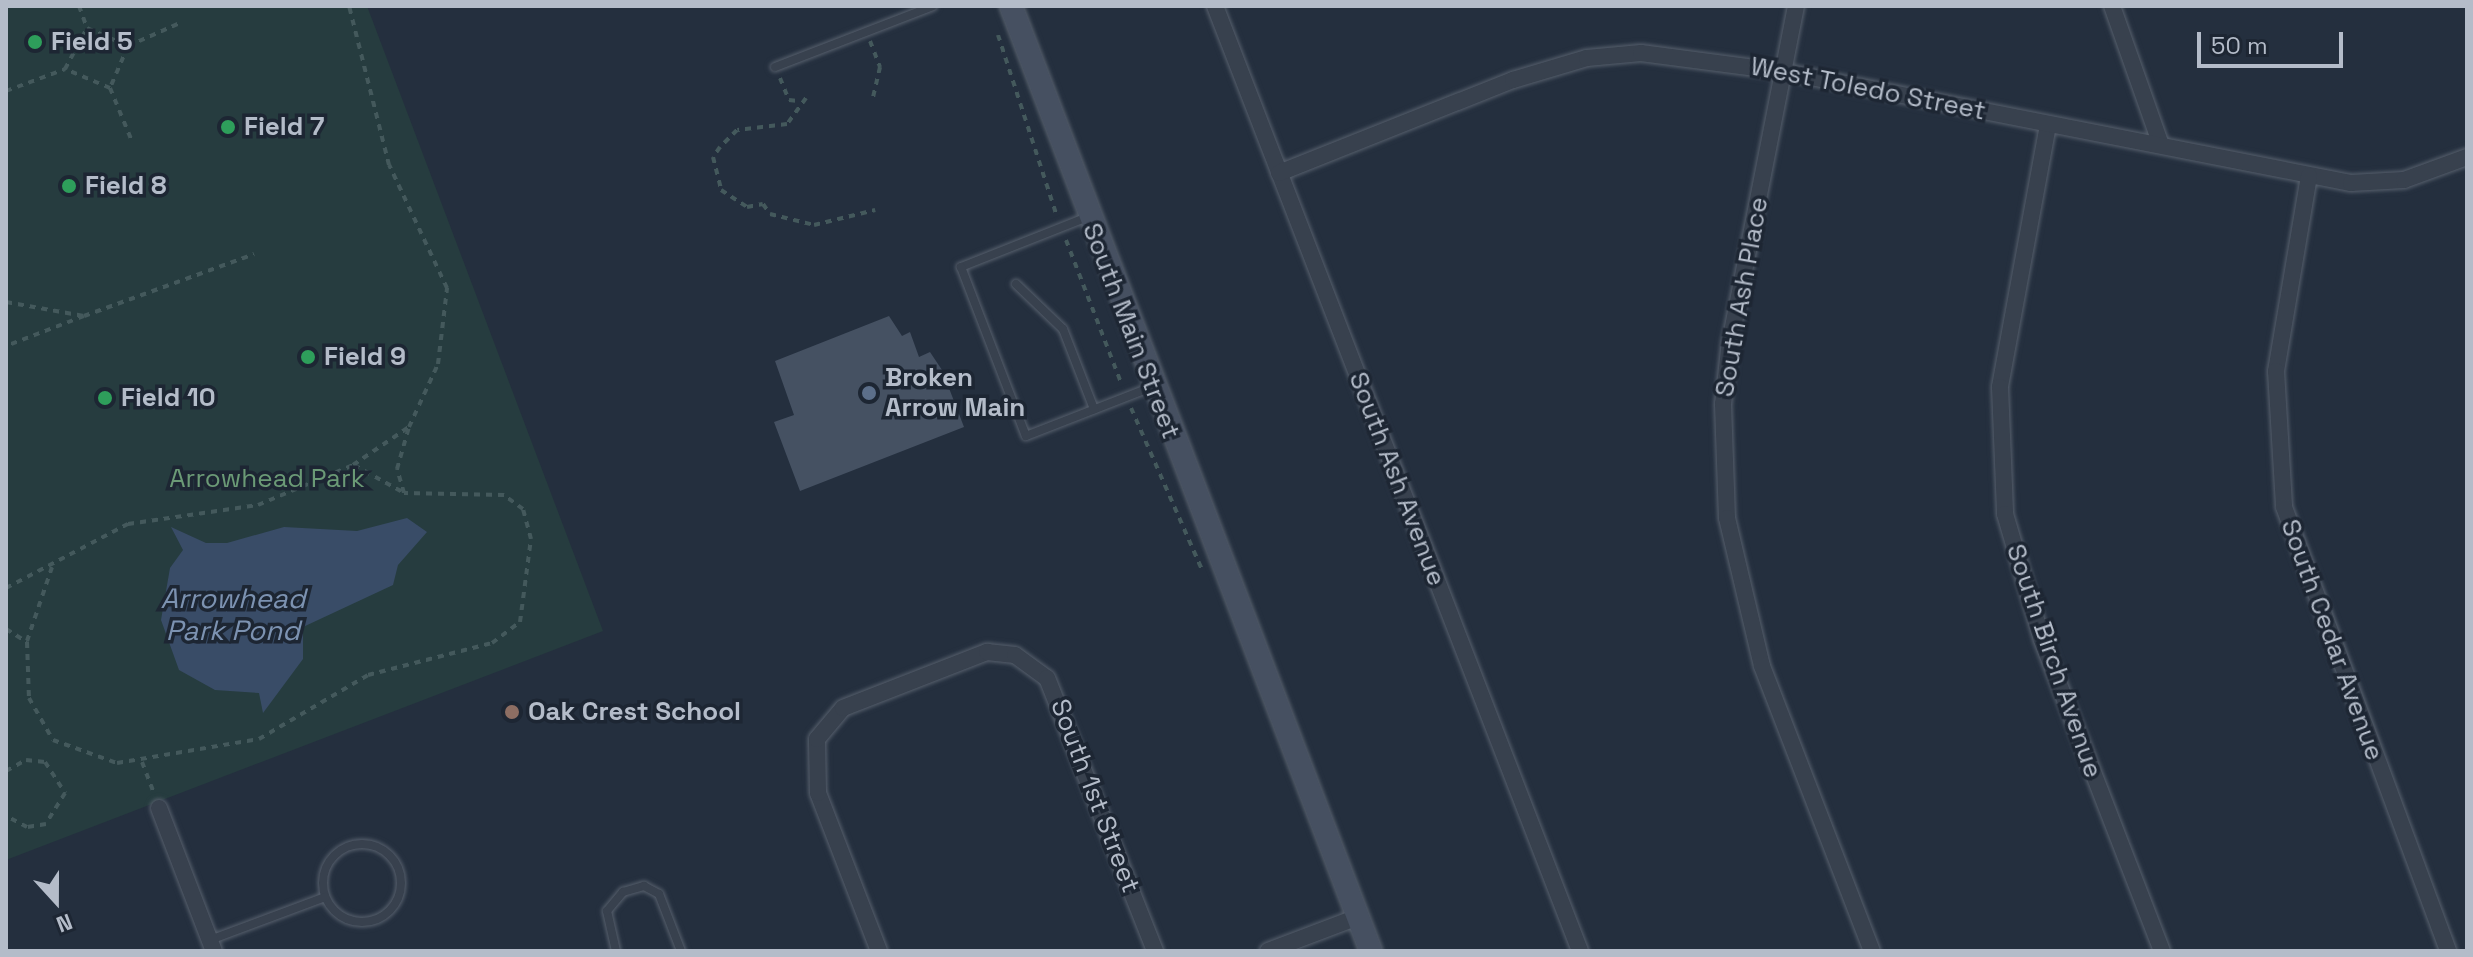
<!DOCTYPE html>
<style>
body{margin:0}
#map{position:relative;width:2473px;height:957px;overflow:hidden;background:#242f3e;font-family:"Space Grotesk",sans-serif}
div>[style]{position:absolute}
.green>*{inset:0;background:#263c3f}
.water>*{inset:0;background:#394c67}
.building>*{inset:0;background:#455162}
.path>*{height:4px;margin-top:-2px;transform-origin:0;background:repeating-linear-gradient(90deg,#44595c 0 6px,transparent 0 12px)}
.roads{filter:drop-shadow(0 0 2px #565f6c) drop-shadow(0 0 2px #565f6c)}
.lane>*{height:8px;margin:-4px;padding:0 4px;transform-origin:4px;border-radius:4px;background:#38414e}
.lane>.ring{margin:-4px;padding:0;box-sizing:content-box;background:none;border:8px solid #38414e;border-radius:50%}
.street>*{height:16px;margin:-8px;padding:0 8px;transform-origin:8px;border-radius:8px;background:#38414e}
.secondary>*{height:22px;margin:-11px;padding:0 11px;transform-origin:11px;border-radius:11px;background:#465061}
.dots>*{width:22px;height:22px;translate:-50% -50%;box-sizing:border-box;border:4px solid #1d2633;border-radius:50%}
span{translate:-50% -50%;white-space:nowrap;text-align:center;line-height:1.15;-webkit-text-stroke:7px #1d2633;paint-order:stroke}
.poi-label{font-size:26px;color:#b4bcc9;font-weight:700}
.left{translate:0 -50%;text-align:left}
.street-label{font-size:26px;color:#b4bcc9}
.park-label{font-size:26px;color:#6b9a76}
.water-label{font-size:28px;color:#7c92b1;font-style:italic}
.frame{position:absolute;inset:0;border:8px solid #b4bcc9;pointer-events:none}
.north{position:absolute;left:16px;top:861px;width:80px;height:80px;-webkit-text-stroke:6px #1d2633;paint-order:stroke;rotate:159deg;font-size:22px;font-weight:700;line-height:32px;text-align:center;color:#b4bcc9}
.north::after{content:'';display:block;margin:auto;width:28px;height:36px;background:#b4bcc9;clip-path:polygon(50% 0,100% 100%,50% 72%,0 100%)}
.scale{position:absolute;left:2197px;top:32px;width:146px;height:36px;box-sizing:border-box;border:4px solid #b4bcc9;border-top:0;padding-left:10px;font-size:24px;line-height:28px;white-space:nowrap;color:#b4bcc9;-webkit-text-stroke:6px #1d2633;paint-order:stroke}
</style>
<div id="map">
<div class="green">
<i style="clip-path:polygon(6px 6px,367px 6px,603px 631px,6px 860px)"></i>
</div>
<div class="water">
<i style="clip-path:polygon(407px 518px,427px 532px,398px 565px,393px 585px,303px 627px,303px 659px,263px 713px,259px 693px,215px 690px,179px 670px,161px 620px,170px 568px,183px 550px,171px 527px,206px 543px,227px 543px,284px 527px,357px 531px)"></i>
</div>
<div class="building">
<i style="clip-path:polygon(889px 316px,902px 336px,910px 332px,919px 357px,930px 352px,942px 370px,964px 427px,800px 491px,774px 422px,794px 415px,775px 361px)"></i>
</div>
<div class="path">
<i style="left:79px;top:6px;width:23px;rotate:70deg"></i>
<i style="left:998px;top:35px;width:191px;rotate:72deg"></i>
<i style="left:870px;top:41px;width:28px;rotate:69deg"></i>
<i style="left:880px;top:67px;width:35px;rotate:103deg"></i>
<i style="left:128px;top:46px;width:57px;rotate:-23.9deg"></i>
<i style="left:780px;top:78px;width:24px;rotate:68deg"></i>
<i style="left:789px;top:100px;width:9px;rotate:6deg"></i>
<i style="left:110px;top:88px;width:55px;rotate:67.6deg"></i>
<i style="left:6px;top:91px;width:63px;rotate:-20.4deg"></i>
<i style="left:65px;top:69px;width:47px;rotate:-61.8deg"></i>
<i style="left:87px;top:28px;width:45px;rotate:23.7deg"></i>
<i style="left:128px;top:46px;width:46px;rotate:113.2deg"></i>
<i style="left:110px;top:88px;width:49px;rotate:-157.1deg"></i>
<i style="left:806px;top:98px;width:32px;rotate:126deg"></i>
<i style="left:787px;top:124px;width:50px;rotate:173.2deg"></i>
<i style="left:737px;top:130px;width:24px;rotate:135deg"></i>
<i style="left:720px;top:147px;width:12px;rotate:125deg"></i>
<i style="left:713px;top:157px;width:34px;rotate:76deg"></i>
<i style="left:721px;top:190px;width:31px;rotate:33deg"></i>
<i style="left:747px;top:207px;width:16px;rotate:-11deg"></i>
<i style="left:763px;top:204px;width:12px;rotate:55deg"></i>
<i style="left:770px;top:214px;width:45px;rotate:14deg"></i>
<i style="left:814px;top:225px;width:63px;rotate:-13.8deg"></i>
<i style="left:1066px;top:240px;width:155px;rotate:68.9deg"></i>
<i style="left:6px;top:302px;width:79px;rotate:10.2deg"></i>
<i style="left:84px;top:316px;width:84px;rotate:159deg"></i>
<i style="left:84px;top:316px;width:181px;rotate:-20deg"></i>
<i style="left:1131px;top:408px;width:179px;rotate:66.3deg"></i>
<i style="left:354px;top:465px;width:57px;rotate:29.2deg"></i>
<i style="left:6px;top:588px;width:138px;rotate:-27.7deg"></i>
<i style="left:128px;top:524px;width:131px;rotate:-8.3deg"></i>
<i style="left:258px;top:505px;width:103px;rotate:-22.8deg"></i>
<i style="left:353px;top:465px;width:68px;rotate:-34.2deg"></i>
<i style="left:409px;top:427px;width:69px;rotate:-65.3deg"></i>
<i style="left:438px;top:364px;width:77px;rotate:-83.2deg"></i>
<i style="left:447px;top:288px;width:136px;rotate:-115.2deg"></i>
<i style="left:389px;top:165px;width:164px;rotate:-104.1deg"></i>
<i style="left:6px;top:629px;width:25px;rotate:32deg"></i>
<i style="left:27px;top:642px;width:56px;rotate:88deg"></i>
<i style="left:29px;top:698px;width:48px;rotate:60.3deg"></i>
<i style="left:53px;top:740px;width:68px;rotate:19.8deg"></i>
<i style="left:117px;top:763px;width:144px;rotate:-9.6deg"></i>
<i style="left:259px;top:739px;width:126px;rotate:-30.4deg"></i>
<i style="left:368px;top:675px;width:128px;rotate:-14.5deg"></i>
<i style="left:492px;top:643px;width:35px;rotate:-37deg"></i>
<i style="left:520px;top:622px;width:84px;rotate:-82.5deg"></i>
<i style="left:531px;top:539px;width:31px;rotate:-105deg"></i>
<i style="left:523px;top:509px;width:24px;rotate:-144deg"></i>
<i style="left:504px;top:495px;width:100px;rotate:-178.9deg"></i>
<i style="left:404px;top:493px;width:25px;rotate:-106deg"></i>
<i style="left:397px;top:469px;width:44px;rotate:-74.1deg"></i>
<i style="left:27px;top:641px;width:78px;rotate:-71.3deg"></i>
<i style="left:142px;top:762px;width:34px;rotate:69deg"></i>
<i style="left:6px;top:771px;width:23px;rotate:-29deg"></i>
<i style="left:26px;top:760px;width:19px;rotate:6deg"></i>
<i style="left:45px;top:762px;width:37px;rotate:57deg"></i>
<i style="left:65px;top:793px;width:36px;rotate:122deg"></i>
<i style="left:46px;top:824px;width:19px;rotate:171deg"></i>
<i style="left:27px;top:827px;width:24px;rotate:-152deg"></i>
</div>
<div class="roads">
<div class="lane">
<i style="left:775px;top:67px;width:169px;rotate:-21.1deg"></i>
<i style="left:1090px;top:216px;width:139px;rotate:158.4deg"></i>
<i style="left:961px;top:267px;width:181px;rotate:69deg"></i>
<i style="left:1026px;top:436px;width:135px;rotate:-21.3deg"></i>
<i style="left:1016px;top:284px;width:65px;rotate:43.8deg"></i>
<i style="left:1063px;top:329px;width:86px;rotate:68.8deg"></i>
<i class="ring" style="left:323px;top:844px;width:70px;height:70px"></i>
<i style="left:210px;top:940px;width:123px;rotate:-20.5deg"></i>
<i style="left:616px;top:951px;width:41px;rotate:-102.7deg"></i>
<i style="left:607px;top:911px;width:25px;rotate:-50deg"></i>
<i style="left:623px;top:892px;width:22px;rotate:-16deg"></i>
<i style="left:644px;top:886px;width:17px;rotate:28deg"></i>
<i style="left:659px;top:894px;width:61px;rotate:68.9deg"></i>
</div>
<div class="street">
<i style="left:1215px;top:6px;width:1013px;rotate:68.88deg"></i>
<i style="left:1796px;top:6px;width:341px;rotate:101.1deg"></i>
<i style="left:1730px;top:341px;width:63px;rotate:96.3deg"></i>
<i style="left:1723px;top:404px;width:114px;rotate:88deg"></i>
<i style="left:1727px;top:518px;width:152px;rotate:76.7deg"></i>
<i style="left:1762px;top:666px;width:305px;rotate:68.9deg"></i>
<i style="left:2112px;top:6px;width:147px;rotate:70.6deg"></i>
<i style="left:2048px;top:125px;width:266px;rotate:100.4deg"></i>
<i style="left:2000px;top:387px;width:127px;rotate:87.7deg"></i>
<i style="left:2005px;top:514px;width:131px;rotate:73.6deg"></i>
<i style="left:2042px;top:640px;width:333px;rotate:68.9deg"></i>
<i style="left:1279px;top:173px;width:252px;rotate:-21.7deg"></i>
<i style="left:1513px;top:80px;width:77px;rotate:-16.6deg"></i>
<i style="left:1587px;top:58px;width:54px;rotate:-5.3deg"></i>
<i style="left:1641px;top:53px;width:145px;rotate:7.5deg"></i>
<i style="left:1785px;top:72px;width:577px;rotate:11.1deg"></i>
<i style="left:2351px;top:183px;width:53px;rotate:-3.2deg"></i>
<i style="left:2404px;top:180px;width:67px;rotate:-20.1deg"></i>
<i style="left:2309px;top:176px;width:198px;rotate:99.6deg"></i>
<i style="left:2276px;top:371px;width:136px;rotate:86.6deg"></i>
<i style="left:2284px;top:507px;width:473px;rotate:69.7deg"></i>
<i style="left:159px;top:808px;width:153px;rotate:69deg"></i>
<i style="left:879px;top:951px;width:169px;rotate:-111.1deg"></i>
<i style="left:818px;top:793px;width:54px;rotate:-91.1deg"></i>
<i style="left:817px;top:739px;width:40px;rotate:-50deg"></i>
<i style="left:843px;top:708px;width:155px;rotate:-21.3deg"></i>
<i style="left:987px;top:652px;width:28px;rotate:6deg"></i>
<i style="left:1015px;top:655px;width:39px;rotate:36deg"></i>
<i style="left:1047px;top:678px;width:294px;rotate:68.4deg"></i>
<i style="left:1268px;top:951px;width:96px;rotate:-20.7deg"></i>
</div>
<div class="secondary">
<i style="left:1011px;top:6px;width:1011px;rotate:69.15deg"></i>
</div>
</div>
<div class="dots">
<i style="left:35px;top:42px;background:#2e9e5b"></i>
<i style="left:228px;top:127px;background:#2e9e5b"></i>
<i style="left:69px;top:186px;background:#2e9e5b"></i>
<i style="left:308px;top:357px;background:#2e9e5b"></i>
<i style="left:869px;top:393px;background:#5c6f8a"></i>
<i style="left:105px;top:398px;background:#2e9e5b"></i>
<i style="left:512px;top:712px;background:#8d6e63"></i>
</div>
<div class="poi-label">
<span class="left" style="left:51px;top:42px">Field 5</span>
<span class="left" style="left:244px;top:127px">Field 7</span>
<span class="left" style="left:85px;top:186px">Field 8</span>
<span class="left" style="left:324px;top:357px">Field 9</span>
<span class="left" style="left:885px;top:393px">Broken<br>Arrow Main</span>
<span class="left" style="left:121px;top:398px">Field 10</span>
<span class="left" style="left:528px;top:712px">Oak Crest School</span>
</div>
<div class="street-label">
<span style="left:1868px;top:89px;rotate:11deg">West Toledo Street</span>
<span style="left:1742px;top:297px;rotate:-80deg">South Ash Place</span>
<span style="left:1131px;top:331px;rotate:69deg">South Main Street</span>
<span style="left:1397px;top:479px;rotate:69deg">South Ash Avenue</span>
<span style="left:2332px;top:640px;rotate:70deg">South Cedar Avenue</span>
<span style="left:2054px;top:661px;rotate:71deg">South Birch Avenue</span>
<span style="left:1095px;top:796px;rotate:69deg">South 1st Street</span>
</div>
<div class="park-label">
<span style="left:267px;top:479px">Arrowhead Park</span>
</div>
<div class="water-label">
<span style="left:233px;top:614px">Arrowhead<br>Park Pond</span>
</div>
<div class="frame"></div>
<div class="north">N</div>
<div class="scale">50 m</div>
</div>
